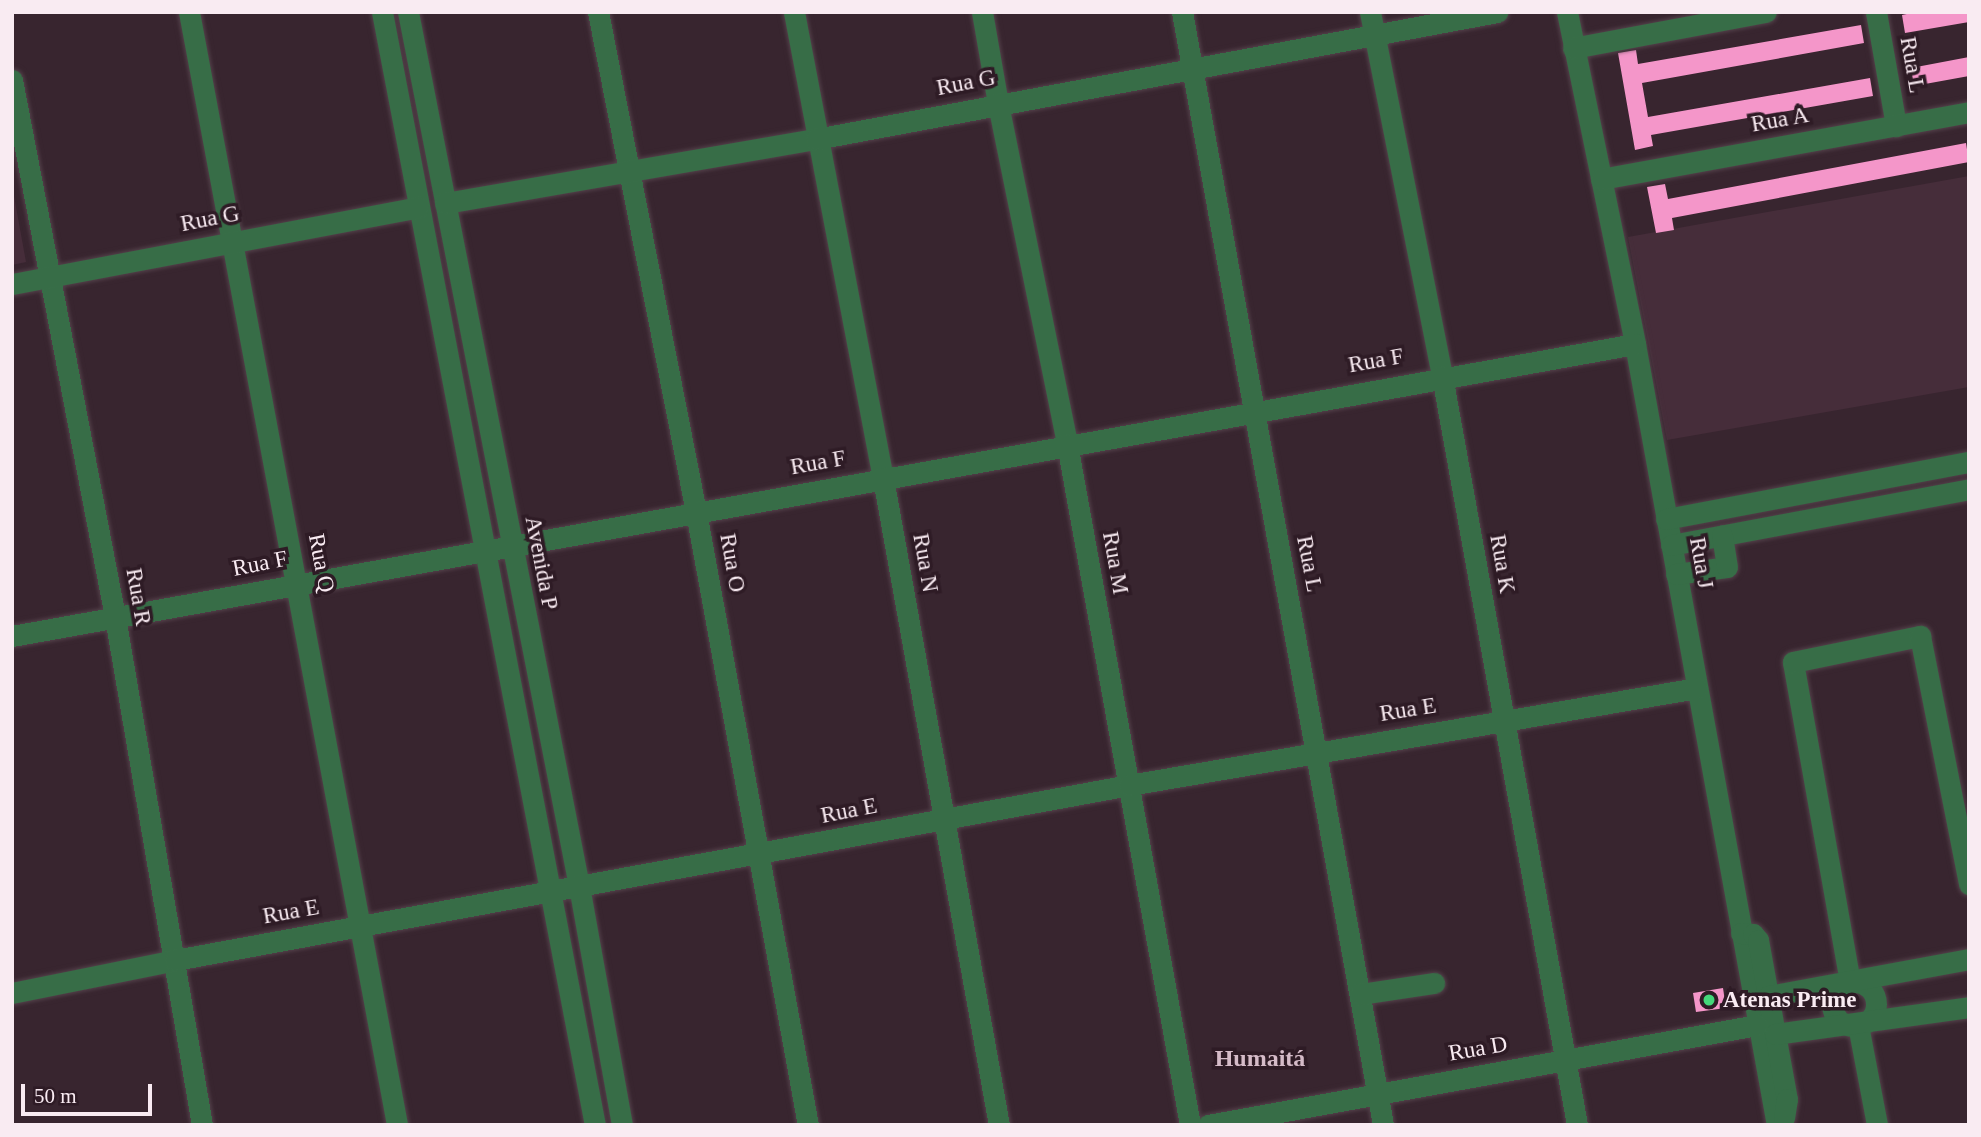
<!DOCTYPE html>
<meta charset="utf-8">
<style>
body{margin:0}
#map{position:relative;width:1981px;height:1137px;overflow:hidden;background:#38252f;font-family:"Times New Roman",serif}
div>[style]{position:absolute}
.built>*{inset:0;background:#462d3a}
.building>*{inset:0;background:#f496c9}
.roads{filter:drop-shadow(0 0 2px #53414a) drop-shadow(0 0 2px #53414a)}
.minor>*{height:21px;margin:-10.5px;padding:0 10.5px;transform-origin:10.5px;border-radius:10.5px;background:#376d47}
.minor>.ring{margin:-10.5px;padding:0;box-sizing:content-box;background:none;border:21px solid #376d47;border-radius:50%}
.dots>*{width:19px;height:19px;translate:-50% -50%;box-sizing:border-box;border:4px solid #2e1b25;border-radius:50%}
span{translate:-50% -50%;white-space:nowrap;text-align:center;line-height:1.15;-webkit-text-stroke:7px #2e1b25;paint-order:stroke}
.street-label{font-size:23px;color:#f9ebf2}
.poi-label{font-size:23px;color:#f9ebf2;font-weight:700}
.left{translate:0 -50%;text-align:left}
.neighbourhood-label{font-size:24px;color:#d5bbc8;font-weight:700}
.frame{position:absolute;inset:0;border:14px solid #f9ebf2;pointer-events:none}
.scale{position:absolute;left:21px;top:1084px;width:131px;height:32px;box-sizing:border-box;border:4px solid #f9ebf2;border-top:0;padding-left:9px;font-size:21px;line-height:24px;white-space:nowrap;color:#f9ebf2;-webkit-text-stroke:5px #2e1b25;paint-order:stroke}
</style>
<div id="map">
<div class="built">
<i style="clip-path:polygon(1969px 176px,1969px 387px,1667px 440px,1628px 237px)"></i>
<i style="clip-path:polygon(12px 185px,26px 262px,12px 265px)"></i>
</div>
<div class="building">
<i style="clip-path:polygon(1916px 12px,1969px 12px,1969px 22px,1905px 33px,1902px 15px)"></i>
<i style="clip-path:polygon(1861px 25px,1864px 43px,1642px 83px,1648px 117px,1870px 78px,1873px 96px,1651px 135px,1653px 146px,1635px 150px,1618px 53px,1636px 50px,1638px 64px)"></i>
<i style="clip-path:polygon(1969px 57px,1969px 76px,1914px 86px,1911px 68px)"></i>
<i style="clip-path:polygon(1966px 143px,1969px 162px,1672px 218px,1674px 230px,1656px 233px,1647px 187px,1665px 184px,1668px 199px)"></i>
<i style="clip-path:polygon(1723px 988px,1726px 1008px,1696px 1012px,1693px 993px)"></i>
</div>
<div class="roads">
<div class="minor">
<i style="left:189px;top:12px;width:1132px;rotate:79.41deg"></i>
<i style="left:382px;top:12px;width:1133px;rotate:79.17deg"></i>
<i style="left:408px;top:12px;width:891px;rotate:78.93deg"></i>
<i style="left:579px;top:886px;width:243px;rotate:79.8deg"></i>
<i style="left:598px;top:12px;width:510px;rotate:78.91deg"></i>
<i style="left:696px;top:512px;width:623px;rotate:79.65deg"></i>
<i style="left:794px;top:12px;width:474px;rotate:79.2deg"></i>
<i style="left:883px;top:478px;width:657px;rotate:79.84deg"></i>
<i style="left:982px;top:12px;width:93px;rotate:80.1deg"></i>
<i style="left:998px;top:104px;width:347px;rotate:78.5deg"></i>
<i style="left:1067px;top:444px;width:692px;rotate:79.76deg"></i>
<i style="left:1182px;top:12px;width:1131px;rotate:79.76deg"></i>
<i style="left:1370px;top:12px;width:371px;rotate:78.8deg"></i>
<i style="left:1442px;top:376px;width:761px;rotate:79.78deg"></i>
<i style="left:1567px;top:12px;width:339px;rotate:78.4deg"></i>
<i style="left:1635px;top:344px;width:794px;rotate:79.7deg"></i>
<i style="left:1876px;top:12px;width:116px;rotate:80deg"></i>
<i style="left:1573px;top:48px;width:196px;rotate:-10.6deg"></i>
<i style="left:12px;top:80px;width:547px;rotate:79.14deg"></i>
<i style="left:115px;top:617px;width:515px;rotate:80.28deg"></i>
<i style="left:1601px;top:179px;width:374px;rotate:-10.3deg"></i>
<i style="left:445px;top:203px;width:376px;rotate:-9.8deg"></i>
<i style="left:816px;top:139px;width:693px;rotate:-10.56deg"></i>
<i style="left:12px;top:284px;width:413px;rotate:-10.7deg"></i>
<i style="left:1666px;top:519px;width:308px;rotate:-10.7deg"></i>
<i style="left:1671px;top:545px;width:303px;rotate:-10.6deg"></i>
<i style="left:1676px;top:574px;width:51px;rotate:-7.8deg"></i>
<i style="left:1727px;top:567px;width:32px;rotate:-99deg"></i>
<i style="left:12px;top:636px;width:1649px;rotate:-10.2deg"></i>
<i style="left:1741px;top:933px;width:12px;rotate:5deg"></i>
<i style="left:1753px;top:934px;width:8px;rotate:50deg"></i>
<i style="left:1758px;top:940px;width:162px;rotate:79.7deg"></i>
<i style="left:1787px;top:1099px;width:19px;rotate:99deg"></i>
<i style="left:1850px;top:982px;width:325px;rotate:-100.1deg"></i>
<i style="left:1793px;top:662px;width:130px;rotate:-11.6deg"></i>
<i style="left:1920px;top:636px;width:253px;rotate:78.8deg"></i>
<i class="ring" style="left:1832px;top:982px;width:23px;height:23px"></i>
<i style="left:12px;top:993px;width:166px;rotate:-11.4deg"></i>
<i style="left:175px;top:960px;width:970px;rotate:-10.39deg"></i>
<i style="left:1129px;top:785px;width:576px;rotate:-9.69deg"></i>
<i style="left:1360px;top:994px;width:75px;rotate:-8.5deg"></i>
<i style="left:1768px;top:996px;width:204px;rotate:-10.4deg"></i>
<i style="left:1858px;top:1025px;width:102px;rotate:79.2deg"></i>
<i style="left:1775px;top:1034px;width:196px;rotate:-7.9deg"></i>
<i style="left:1208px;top:1125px;width:558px;rotate:-10.32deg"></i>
</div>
</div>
<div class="dots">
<i style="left:1709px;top:1000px;background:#44d77a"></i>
</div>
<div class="street-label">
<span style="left:1912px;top:65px;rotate:80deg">Rua L</span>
<span style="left:966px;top:83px;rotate:-11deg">Rua G</span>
<span style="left:1780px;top:120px;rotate:-10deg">Rua A</span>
<span style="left:210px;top:219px;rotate:-11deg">Rua G</span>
<span style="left:1376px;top:361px;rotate:-10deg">Rua F</span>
<span style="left:818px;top:463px;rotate:-10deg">Rua F</span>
<span style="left:321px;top:563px;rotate:79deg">Rua Q</span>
<span style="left:541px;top:563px;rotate:79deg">Avenida P</span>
<span style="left:732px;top:563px;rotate:80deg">Rua O</span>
<span style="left:925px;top:563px;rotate:80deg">Rua N</span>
<span style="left:1115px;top:563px;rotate:80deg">Rua M</span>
<span style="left:1701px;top:563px;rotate:80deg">Rua J</span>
<span style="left:260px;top:564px;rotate:-11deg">Rua F</span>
<span style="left:1309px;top:564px;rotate:79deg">Rua L</span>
<span style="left:1502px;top:564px;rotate:80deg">Rua K</span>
<span style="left:138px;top:597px;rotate:80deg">Rua R</span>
<span style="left:1408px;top:710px;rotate:-9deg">Rua E</span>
<span style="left:849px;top:811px;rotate:-11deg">Rua E</span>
<span style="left:291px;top:912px;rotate:-10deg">Rua E</span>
<span style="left:1478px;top:1049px;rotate:-10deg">Rua D</span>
</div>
<div class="poi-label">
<span class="left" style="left:1723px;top:1000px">Atenas Prime</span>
</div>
<div class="neighbourhood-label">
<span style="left:1260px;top:1059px">Humaitá</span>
</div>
<div class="frame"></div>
<div class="scale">50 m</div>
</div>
